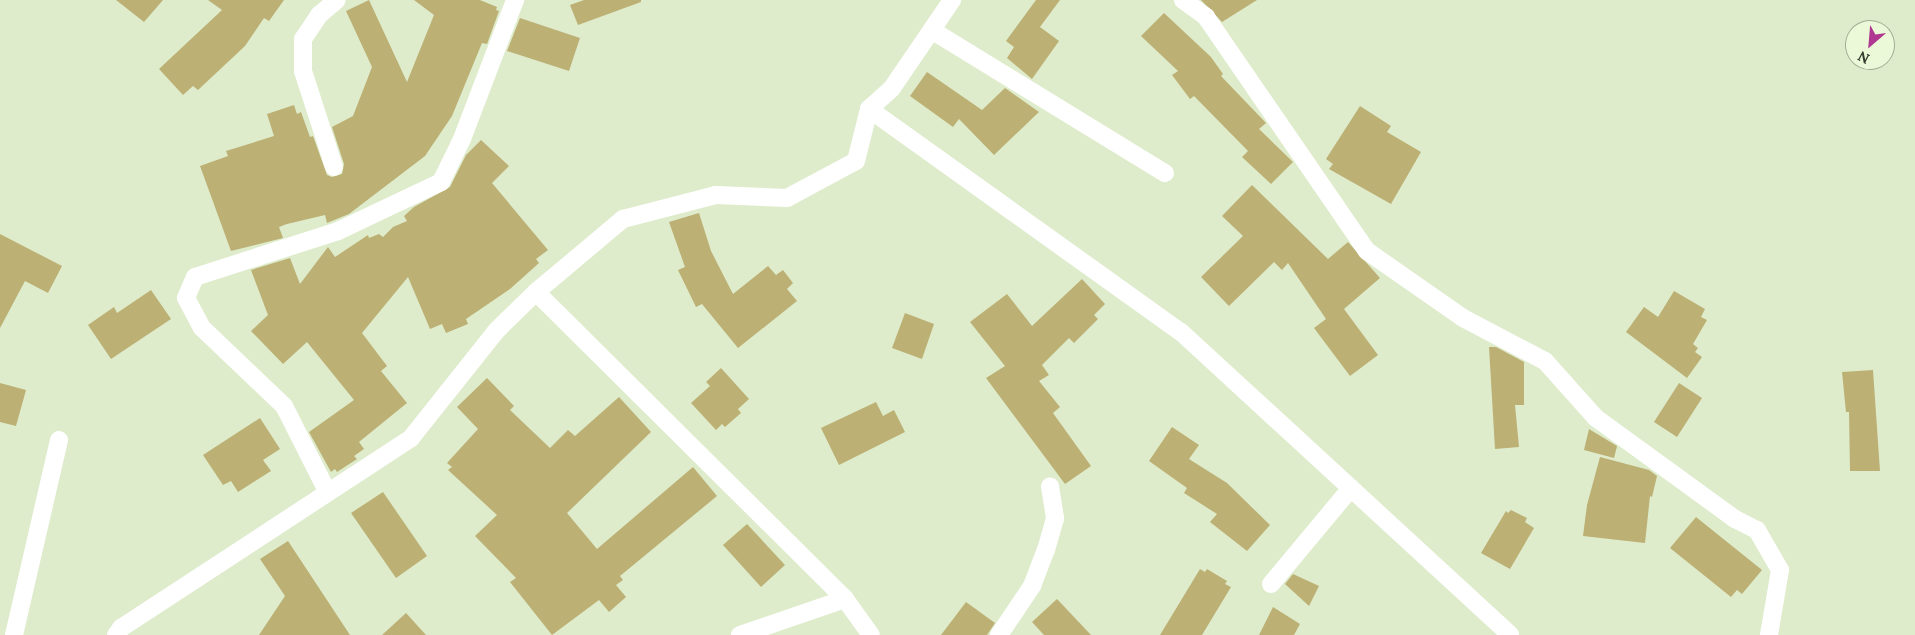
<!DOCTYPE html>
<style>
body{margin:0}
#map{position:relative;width:1915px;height:635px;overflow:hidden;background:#deeccb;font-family:Lora,serif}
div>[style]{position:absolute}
.building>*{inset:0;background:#bcb074}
.minor>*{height:18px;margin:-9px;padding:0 9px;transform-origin:9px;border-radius:9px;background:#fff}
span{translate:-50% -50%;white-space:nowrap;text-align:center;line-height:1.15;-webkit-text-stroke:4px #ebf9d8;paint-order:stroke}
.north{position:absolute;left:1845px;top:20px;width:50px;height:50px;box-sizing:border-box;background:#ebf9d8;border:1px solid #a2ad94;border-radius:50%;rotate:207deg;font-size:14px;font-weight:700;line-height:20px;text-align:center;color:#353a2e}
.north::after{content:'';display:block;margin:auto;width:18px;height:22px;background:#af3990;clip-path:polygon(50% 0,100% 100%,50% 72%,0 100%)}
</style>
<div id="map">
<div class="building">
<i style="clip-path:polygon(116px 0,163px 0,144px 22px)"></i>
<i style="clip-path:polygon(208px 0,284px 0,269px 21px,264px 18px,245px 46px,198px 90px,193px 86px,183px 95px,159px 69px,222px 10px)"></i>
<i style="clip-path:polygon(369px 0,407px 82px,434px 15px,414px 0,480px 0,497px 7px,496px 10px,499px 11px,487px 44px,482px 43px,452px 116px,425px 156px,349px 214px,327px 223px,325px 215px,287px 224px,279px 227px,283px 238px,231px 251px,200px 166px,228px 156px,226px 151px,274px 136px,267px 114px,294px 105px,297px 114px,301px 112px,310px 137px,313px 136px,327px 175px,332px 177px,342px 174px,344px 164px,332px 127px,353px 116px,372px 67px,346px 11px)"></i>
<i style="clip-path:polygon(584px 0,641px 0,641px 2px,578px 25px,570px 5px)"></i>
<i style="clip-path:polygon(1036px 0,1060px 0,1040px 27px,1059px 41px,1032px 79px,1007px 58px,1014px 47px,1006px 41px)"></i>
<i style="clip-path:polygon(1201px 0,1257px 0,1222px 22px)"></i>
<i style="clip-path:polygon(1164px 13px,1211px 57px,1223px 74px,1221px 76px,1266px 123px,1259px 129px,1293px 162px,1271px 184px,1242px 157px,1248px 151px,1194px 96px,1190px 99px,1172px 75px,1178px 71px,1141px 36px)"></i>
<i style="clip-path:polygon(520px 18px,580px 38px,569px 71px,507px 51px)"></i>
<i style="clip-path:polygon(927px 72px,982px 110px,1005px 88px,1039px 112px,994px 155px,959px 119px,953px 127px,910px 96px)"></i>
<i style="clip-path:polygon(1360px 106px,1391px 126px,1387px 132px,1421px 152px,1391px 204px,1329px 169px,1333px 164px,1326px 159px)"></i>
<i style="clip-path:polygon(481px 140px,509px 166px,492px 183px,548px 250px,536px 259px,539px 263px,510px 289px,466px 319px,468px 324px,446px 333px,442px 324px,430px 329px,408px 277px,362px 333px,387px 366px,381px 371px,407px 403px,359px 442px,364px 449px,354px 456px,357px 459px,337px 472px,335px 469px,331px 472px,309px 432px,354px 400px,307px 342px,283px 364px,251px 331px,268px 315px,251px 270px,290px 258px,300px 284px,328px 247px,335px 257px,368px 235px,369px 238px,379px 234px,383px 237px,393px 227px,407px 221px,404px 216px,414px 207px,450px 187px,466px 155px)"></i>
<i style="clip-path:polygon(1252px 185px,1328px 259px,1348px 242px,1380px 278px,1344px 309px,1378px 355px,1350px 376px,1314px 328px,1326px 319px,1288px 263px,1282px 270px,1274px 262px,1229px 306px,1201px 277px,1243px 236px,1222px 216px)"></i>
<i style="clip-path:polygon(699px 213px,711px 251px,733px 294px,768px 266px,776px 275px,783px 270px,793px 283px,787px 289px,797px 301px,738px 348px,702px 304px,696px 307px,678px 270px,685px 267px,669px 222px)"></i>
<i style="clip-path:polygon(0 234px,62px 266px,48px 293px,25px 281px,0 328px)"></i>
<i style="clip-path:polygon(1082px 279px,1105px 304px,1094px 315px,1098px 319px,1074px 343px,1069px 338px,1042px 365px,1049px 375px,1039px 381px,1060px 407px,1053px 413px,1091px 466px,1065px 484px,986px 378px,1005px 366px,970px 322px,1007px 294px,1032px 326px)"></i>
<i style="clip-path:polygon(151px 290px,171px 319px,111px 359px,88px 325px,114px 307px,117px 313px)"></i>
<i style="clip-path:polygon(1674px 291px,1705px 309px,1701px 317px,1707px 320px,1693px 344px,1698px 348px,1695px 352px,1702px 357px,1687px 378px,1626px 332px,1644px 307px,1658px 317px)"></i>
<i style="clip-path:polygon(905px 313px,934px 324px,922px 359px,892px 348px)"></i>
<i style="clip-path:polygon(1489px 347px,1496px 347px,1524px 362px,1524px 405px,1515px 405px,1519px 447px,1495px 449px)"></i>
<i style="clip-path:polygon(721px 368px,749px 399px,738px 409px,741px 413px,725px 427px,722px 424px,716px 430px,691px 403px,710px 386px,706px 382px)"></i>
<i style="clip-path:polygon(1873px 370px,1880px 471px,1850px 471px,1849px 412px,1846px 412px,1842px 372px)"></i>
<i style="clip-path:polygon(487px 378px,514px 406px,510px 410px,550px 448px,568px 430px,575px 436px,619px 397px,651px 432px,567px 513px,597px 549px,693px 467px,717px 496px,620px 576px,623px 580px,616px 585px,626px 597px,609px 612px,599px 600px,552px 635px,510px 582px,516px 578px,475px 536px,497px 515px,448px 470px,452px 467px,447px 463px,478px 429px,457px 407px)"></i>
<i style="clip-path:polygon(0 383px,26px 390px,16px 426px,0 422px)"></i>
<i style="clip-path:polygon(1679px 383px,1702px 398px,1677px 437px,1654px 422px)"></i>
<i style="clip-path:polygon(876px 402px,883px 416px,894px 410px,905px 432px,839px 465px,821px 428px)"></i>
<i style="clip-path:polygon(260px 418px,280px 449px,263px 460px,271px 471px,238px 492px,231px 481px,223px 485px,203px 455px)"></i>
<i style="clip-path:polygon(1172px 427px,1199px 445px,1189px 459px,1227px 483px,1270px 525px,1247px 551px,1210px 522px,1217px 514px,1184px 493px,1187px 488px,1149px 461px)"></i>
<i style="clip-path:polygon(1589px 429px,1617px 446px,1614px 458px,1584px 450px)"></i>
<i style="clip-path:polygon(1600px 457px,1649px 470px,1657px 476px,1652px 497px,1650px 496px,1645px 543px,1583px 536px,1587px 505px)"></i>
<i style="clip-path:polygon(383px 492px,427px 556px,396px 578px,351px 513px)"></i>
<i style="clip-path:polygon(1511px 510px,1527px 518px,1525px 522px,1534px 528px,1510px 569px,1481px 553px,1506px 511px,1508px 513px)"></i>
<i style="clip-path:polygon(1696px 517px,1762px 570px,1742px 594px,1737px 590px,1731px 597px,1670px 548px)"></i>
<i style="clip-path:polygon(747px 524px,785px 565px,761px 587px,723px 545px)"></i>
<i style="clip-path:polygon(288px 541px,350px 635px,259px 635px,285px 596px,260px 559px)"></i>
<i style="clip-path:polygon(1200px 569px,1205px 572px,1207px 569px,1227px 581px,1225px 584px,1231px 587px,1202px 635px,1160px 635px)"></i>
<i style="clip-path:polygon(1293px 574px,1319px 586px,1309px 606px,1285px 584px)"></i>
<i style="clip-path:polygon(1057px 599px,1091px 635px,1044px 635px,1032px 622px)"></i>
<i style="clip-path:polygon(966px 602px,995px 623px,987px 635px,941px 635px)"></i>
<i style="clip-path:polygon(1273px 607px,1300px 624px,1294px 635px,1259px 635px)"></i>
<i style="clip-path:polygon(406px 613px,426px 635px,382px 635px)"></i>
</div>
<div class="minor">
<i style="left:1183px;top:0;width:29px;rotate:36deg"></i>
<i style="left:1206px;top:17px;width:284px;rotate:55.5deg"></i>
<i style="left:1367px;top:251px;width:117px;rotate:34.9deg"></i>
<i style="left:1463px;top:318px;width:93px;rotate:27.7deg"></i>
<i style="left:1545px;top:361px;width:76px;rotate:48.2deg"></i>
<i style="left:1596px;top:418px;width:172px;rotate:36deg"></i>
<i style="left:1735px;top:519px;width:25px;rotate:27deg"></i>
<i style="left:1757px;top:530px;width:46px;rotate:60.1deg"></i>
<i style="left:1780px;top:570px;width:66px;rotate:99.6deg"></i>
<i style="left:933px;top:31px;width:272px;rotate:31.5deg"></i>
<i style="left:869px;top:109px;width:384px;rotate:35.6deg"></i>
<i style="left:1181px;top:332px;width:447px;rotate:42.6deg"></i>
<i style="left:334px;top:167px;width:101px;rotate:-107.9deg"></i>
<i style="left:303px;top:71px;width:32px;rotate:-90deg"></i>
<i style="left:303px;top:39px;width:29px;rotate:-56deg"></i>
<i style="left:319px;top:15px;width:23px;rotate:-40deg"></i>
<i style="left:536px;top:292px;width:436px;rotate:44.8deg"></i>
<i style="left:845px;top:599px;width:44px;rotate:54.2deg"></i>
<i style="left:327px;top:491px;width:95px;rotate:-116.8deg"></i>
<i style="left:284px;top:406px;width:113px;rotate:-136.4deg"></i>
<i style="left:202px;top:328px;width:34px;rotate:-118deg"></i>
<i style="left:186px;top:298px;width:23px;rotate:-67deg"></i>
<i style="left:195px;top:277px;width:150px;rotate:-17.8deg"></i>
<i style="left:338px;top:231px;width:114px;rotate:-25.4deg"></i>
<i style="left:441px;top:182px;width:48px;rotate:-64deg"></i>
<i style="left:462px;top:139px;width:149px;rotate:-69.1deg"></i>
<i style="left:1271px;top:584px;width:125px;rotate:-50.2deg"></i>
<i style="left:14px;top:635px;width:200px;rotate:-77deg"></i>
<i style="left:116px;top:635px;width:9px;rotate:-54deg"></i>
<i style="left:121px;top:628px;width:347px;rotate:-33.2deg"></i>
<i style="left:411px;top:438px;width:137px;rotate:-51.5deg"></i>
<i style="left:496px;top:331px;width:56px;rotate:-44.3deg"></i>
<i style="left:536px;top:292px;width:114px;rotate:-40deg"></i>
<i style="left:623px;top:219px;width:96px;rotate:-14.5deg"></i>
<i style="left:716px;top:195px;width:71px;rotate:2.4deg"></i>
<i style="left:787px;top:198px;width:78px;rotate:-28.2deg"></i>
<i style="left:856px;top:161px;width:54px;rotate:-76deg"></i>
<i style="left:869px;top:109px;width:31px;rotate:-42deg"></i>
<i style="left:892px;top:88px;width:107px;rotate:-55.7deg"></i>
<i style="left:740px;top:635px;width:111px;rotate:-18.9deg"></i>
<i style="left:999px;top:635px;width:59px;rotate:-56deg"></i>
<i style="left:1032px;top:586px;width:39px;rotate:-69deg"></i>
<i style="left:1046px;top:550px;width:33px;rotate:-74deg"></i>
<i style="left:1055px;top:518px;width:32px;rotate:-99deg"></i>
</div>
<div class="north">N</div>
</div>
